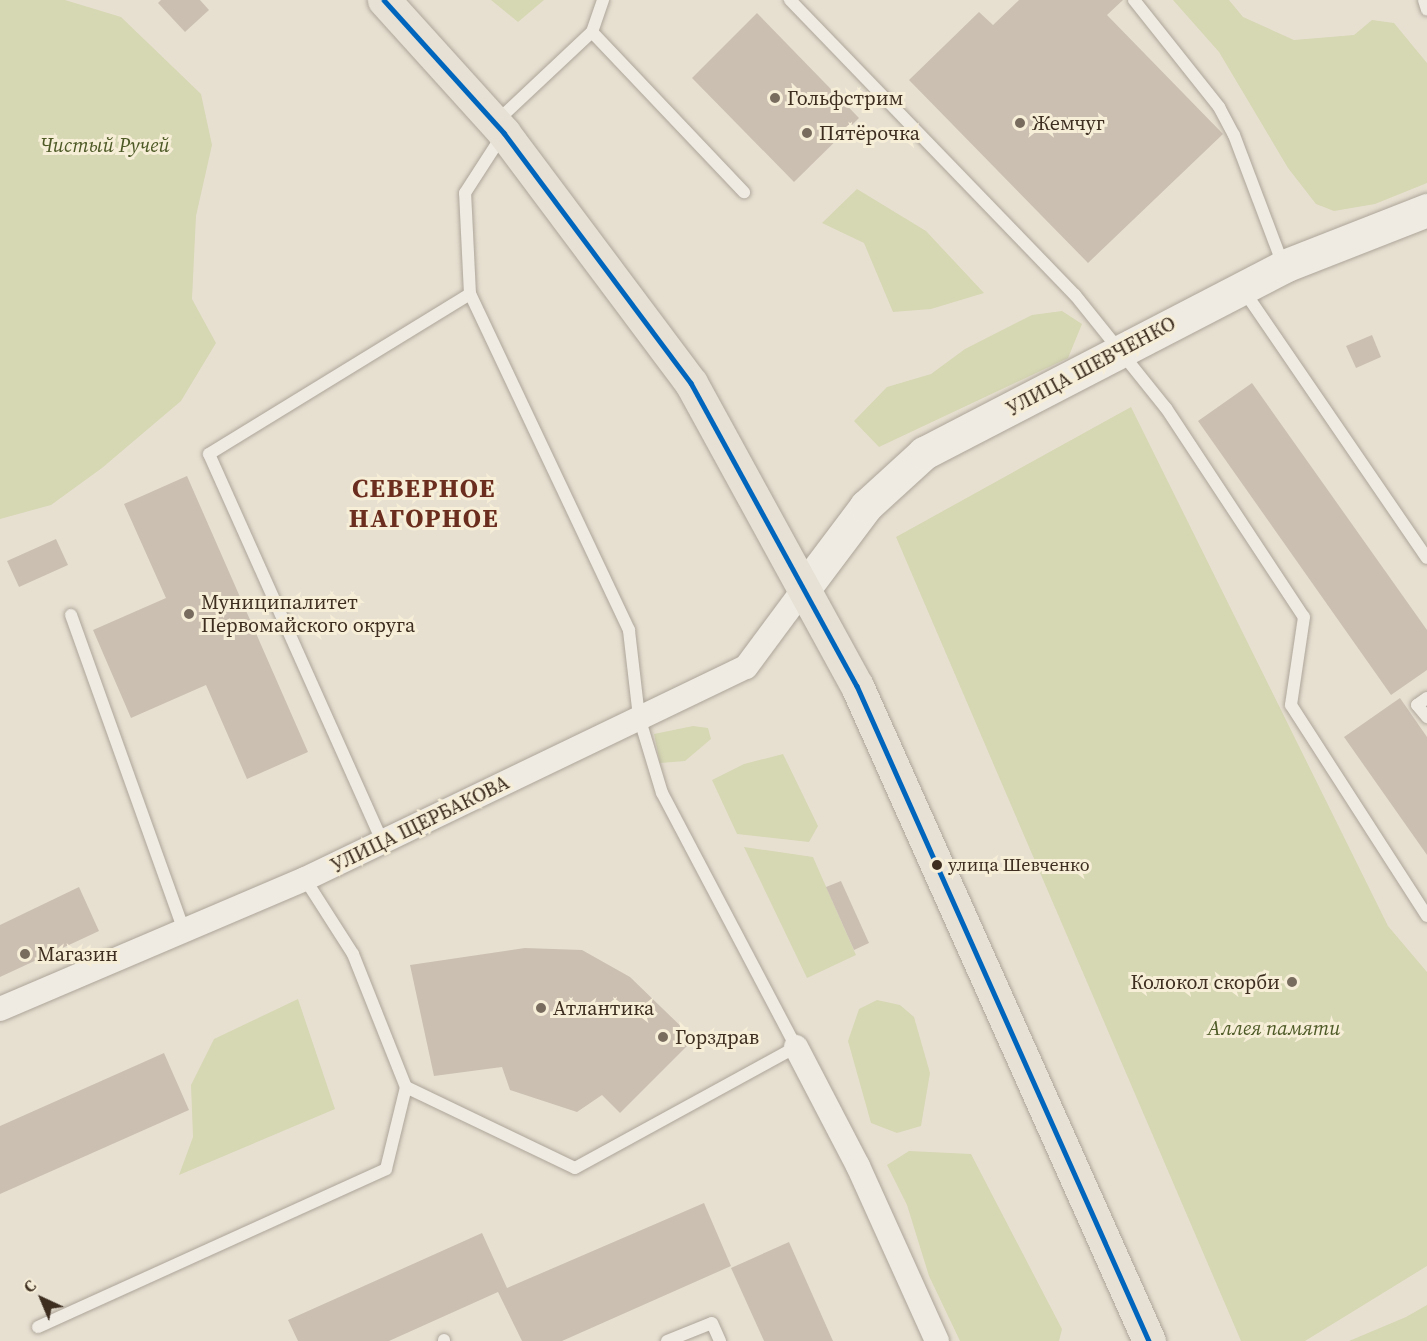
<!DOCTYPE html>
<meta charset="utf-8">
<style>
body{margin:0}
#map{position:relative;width:1427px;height:1341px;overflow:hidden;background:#e7e0d1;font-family:"Source Serif 4",serif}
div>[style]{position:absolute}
.green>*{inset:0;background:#d6d7b3}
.building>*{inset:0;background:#cbbfb2}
.roads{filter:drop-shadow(0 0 2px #ada599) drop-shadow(0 0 2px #ada599)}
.service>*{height:12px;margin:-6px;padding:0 6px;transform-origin:6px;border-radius:6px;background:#efebe3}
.minor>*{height:24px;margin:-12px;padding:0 12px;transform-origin:12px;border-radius:12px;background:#efebe3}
.secondary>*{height:33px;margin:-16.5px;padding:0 16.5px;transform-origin:16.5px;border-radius:16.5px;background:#efebe3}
.primary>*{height:33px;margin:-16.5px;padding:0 16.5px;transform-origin:16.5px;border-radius:16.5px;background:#e6e1d4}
.bus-1>*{height:4.5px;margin:-2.25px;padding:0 2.25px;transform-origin:2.25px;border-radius:2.25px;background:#0065bd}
.dots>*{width:16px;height:16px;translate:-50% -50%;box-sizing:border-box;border:3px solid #f7eed8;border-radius:50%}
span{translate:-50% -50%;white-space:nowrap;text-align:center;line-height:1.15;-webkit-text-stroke:6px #f7eed8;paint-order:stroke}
.bus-label{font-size:18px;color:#3d2e20}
.left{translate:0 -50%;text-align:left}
.poi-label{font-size:20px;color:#3d2e20}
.right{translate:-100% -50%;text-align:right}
.park-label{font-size:20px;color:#4d5a26;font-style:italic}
.street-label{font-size:20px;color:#3d2e20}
.district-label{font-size:26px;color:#6b2e1e;font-weight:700;letter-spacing:1.5px}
.north{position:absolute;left:12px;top:1269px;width:60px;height:60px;-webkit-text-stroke:4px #f7eed8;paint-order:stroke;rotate:316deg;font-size:16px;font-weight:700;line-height:24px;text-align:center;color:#3d2e20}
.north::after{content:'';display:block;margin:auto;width:21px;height:27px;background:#3d2e20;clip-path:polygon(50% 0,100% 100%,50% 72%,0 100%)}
</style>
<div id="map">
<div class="green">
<i style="clip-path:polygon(0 0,65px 0,121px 17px,201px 94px,212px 145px,196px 216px,192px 299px,216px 343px,181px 401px,102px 468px,51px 505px,0 519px)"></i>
<i style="clip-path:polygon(491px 0,544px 0,518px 22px)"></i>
<i style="clip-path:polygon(1173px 0,1229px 0,1243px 17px,1294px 40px,1354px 35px,1372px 20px,1394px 23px,1427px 63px,1427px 183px,1375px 204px,1334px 211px,1316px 204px,1288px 168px,1219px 52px)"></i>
<i style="clip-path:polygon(857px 189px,926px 231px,984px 293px,931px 309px,893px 312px,864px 243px,822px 223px)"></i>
<i style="clip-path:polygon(1062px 311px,1082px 324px,1068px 358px,879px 447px,854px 421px,887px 387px,931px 374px,965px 349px,1032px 315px)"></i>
<i style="clip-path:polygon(1131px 407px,1388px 926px,1427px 972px,1427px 1266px,1305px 1341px,1241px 1341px,896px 537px)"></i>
<i style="clip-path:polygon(693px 726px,708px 728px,711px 739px,685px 761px,660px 763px,654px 734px)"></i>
<i style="clip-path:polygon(783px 754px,818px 826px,809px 842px,737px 834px,712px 780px,744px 764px)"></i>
<i style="clip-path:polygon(744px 847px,813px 857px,856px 955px,807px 978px)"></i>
<i style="clip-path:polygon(298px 999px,335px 1109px,179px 1175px,193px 1137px,191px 1085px,214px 1039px)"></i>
<i style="clip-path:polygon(877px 1000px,900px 1005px,914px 1017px,930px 1073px,921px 1126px,897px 1133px,871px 1123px,848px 1041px,859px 1009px)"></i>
<i style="clip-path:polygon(909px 1151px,971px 1154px,1062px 1329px,1059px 1341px,960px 1341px,929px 1276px,907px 1205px,887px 1165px)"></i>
<i style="clip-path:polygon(1427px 1305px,1427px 1341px,1349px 1341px,1406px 1317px)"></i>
</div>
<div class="building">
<i style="clip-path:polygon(161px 0,200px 0,209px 10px,185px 32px,158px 3px)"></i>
<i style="clip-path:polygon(1019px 0,1123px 0,1107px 15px,1223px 134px,1088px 263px,909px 80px,979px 12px,993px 25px)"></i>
<i style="clip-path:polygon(757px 13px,859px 118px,794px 182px,692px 78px)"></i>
<i style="clip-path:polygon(1372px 335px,1381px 357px,1356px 368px,1346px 346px)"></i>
<i style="clip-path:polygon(1252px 383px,1427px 630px,1427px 670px,1391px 695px,1198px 421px)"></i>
<i style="clip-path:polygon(187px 476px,308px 752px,247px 779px,206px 685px,131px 718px,93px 630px,166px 598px,124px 504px)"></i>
<i style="clip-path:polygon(56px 539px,68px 565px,19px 587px,7px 561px)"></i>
<i style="clip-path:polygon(1400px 698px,1427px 737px,1427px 855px,1344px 737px)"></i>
<i style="clip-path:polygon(841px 881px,869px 943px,854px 950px,826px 887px)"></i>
<i style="clip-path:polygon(79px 887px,99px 931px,0 977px,0 925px)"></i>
<i style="clip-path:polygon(525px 948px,582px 950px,630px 977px,694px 1039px,620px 1113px,602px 1095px,577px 1112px,510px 1090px,502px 1067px,434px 1076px,410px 965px)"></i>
<i style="clip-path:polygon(164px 1053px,189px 1110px,0 1194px,0 1126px)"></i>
<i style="clip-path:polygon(704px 1203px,731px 1266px,562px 1341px,522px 1341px,498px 1292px,389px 1341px,298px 1341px,288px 1320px,482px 1233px,507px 1288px)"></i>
<i style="clip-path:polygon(789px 1242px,833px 1341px,764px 1341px,731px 1268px)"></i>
</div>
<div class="roads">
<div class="service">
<i style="left:790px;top:0;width:410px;rotate:46deg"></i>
<i style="left:1075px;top:295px;width:145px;rotate:51.2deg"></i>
<i style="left:1166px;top:408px;width:250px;rotate:56.6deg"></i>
<i style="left:1304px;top:617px;width:89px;rotate:98.4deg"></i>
<i style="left:1291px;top:705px;width:251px;rotate:57.2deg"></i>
<i style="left:1134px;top:0;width:137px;rotate:51.5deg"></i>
<i style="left:1219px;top:107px;width:32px;rotate:62deg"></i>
<i style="left:1234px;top:135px;width:139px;rotate:69.3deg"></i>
<i style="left:1424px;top:0;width:10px;rotate:73deg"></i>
<i style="left:592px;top:32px;width:221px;rotate:46.5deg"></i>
<i style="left:496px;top:122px;width:132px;rotate:-43.2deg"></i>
<i style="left:592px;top:32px;width:34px;rotate:-71deg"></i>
<i style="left:1242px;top:288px;width:327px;rotate:55.6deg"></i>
<i style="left:71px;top:615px;width:338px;rotate:70.3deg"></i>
<i style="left:1427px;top:698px;width:12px;rotate:145deg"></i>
<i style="left:1417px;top:705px;width:16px;rotate:50deg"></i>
<i style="left:383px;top:843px;width:426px;rotate:-114.1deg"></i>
<i style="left:209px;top:454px;width:306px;rotate:-31.5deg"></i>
<i style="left:305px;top:879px;width:89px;rotate:57.4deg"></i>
<i style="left:353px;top:954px;width:143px;rotate:68.3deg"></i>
<i style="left:406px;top:1087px;width:187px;rotate:25.6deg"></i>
<i style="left:575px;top:1168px;width:252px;rotate:-28.7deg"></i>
<i style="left:796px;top:1047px;width:287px;rotate:-117.8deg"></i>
<i style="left:662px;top:793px;width:79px;rotate:-106.8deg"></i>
<i style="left:639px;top:717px;width:88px;rotate:-96.6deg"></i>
<i style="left:629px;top:630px;width:372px;rotate:-115.3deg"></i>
<i style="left:470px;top:294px;width:101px;rotate:-92.8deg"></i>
<i style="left:465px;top:193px;width:70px;rotate:-57.2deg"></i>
<i style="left:38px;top:1327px;width:382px;rotate:-24.4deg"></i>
<i style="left:386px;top:1169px;width:84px;rotate:-76.3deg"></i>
<i style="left:444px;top:1340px;width:1px;rotate:90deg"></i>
<i style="left:667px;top:1341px;width:48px;rotate:-21.8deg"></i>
<i style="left:712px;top:1323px;width:20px;rotate:66deg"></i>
</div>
<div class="minor">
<i style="left:0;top:1009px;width:332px;rotate:-23.1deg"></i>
<i style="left:305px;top:879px;width:489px;rotate:-25.7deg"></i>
<i style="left:746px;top:667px;width:96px;rotate:-53.5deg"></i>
<i style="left:796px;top:1047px;width:134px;rotate:62.5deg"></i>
<i style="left:858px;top:1166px;width:192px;rotate:65.7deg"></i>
</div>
<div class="secondary">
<i style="left:803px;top:590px;width:105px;rotate:-53.1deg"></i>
<i style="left:866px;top:506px;width:79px;rotate:-42.4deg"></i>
<i style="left:924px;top:453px;width:406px;rotate:-27.4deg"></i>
<i style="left:1284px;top:266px;width:154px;rotate:-21.4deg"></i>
</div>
<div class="primary">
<i style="left:384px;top:0;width:179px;rotate:47.9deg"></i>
<i style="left:504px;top:133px;width:312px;rotate:53.2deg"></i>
<i style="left:691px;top:383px;width:345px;rotate:61.3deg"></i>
<i style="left:857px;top:686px;width:717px;rotate:65.97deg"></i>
</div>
</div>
<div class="bus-1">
<i style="left:384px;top:0;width:179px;rotate:47.9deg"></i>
<i style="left:504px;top:133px;width:312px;rotate:53.2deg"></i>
<i style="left:691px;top:383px;width:345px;rotate:61.3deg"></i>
<i style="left:857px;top:686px;width:717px;rotate:65.97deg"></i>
</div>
<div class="dots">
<i style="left:775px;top:98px;background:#786c5e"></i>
<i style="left:1020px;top:123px;background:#786c5e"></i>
<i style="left:807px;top:133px;background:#786c5e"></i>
<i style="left:189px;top:614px;background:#786c5e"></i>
<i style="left:937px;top:865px;background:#3d2e20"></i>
<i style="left:25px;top:954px;background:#786c5e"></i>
<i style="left:1292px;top:982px;background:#786c5e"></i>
<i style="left:541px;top:1008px;background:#786c5e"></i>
<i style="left:663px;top:1037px;background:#786c5e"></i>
</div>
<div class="bus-label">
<span class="left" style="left:948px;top:865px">улица Шевченко</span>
</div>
<div class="poi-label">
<span class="left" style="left:787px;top:98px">Гольфстрим</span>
<span class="left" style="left:1032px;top:123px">Жемчуг</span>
<span class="left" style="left:819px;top:133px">Пятёрочка</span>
<span class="left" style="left:201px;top:614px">Муниципалитет<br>Первомайского округа</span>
<span class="left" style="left:37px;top:954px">Магазин</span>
<span class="right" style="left:1280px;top:982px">Колокол скорби</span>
<span class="left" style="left:553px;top:1008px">Атлантика</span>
<span class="left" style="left:675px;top:1037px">Горздрав</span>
</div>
<div class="park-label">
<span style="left:105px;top:145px">Чистый Ручей</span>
<span style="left:1274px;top:1028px">Аллея памяти</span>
</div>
<div class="street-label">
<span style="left:1091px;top:366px;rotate:-28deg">УЛИЦА ШЕВЧЕНКО</span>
<span style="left:420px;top:824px;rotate:-26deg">УЛИЦА ЩЕРБАКОВА</span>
</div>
<div class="district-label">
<span style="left:424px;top:504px">СЕВЕРНОЕ<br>НАГОРНОЕ</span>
</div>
<div class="north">С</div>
</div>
